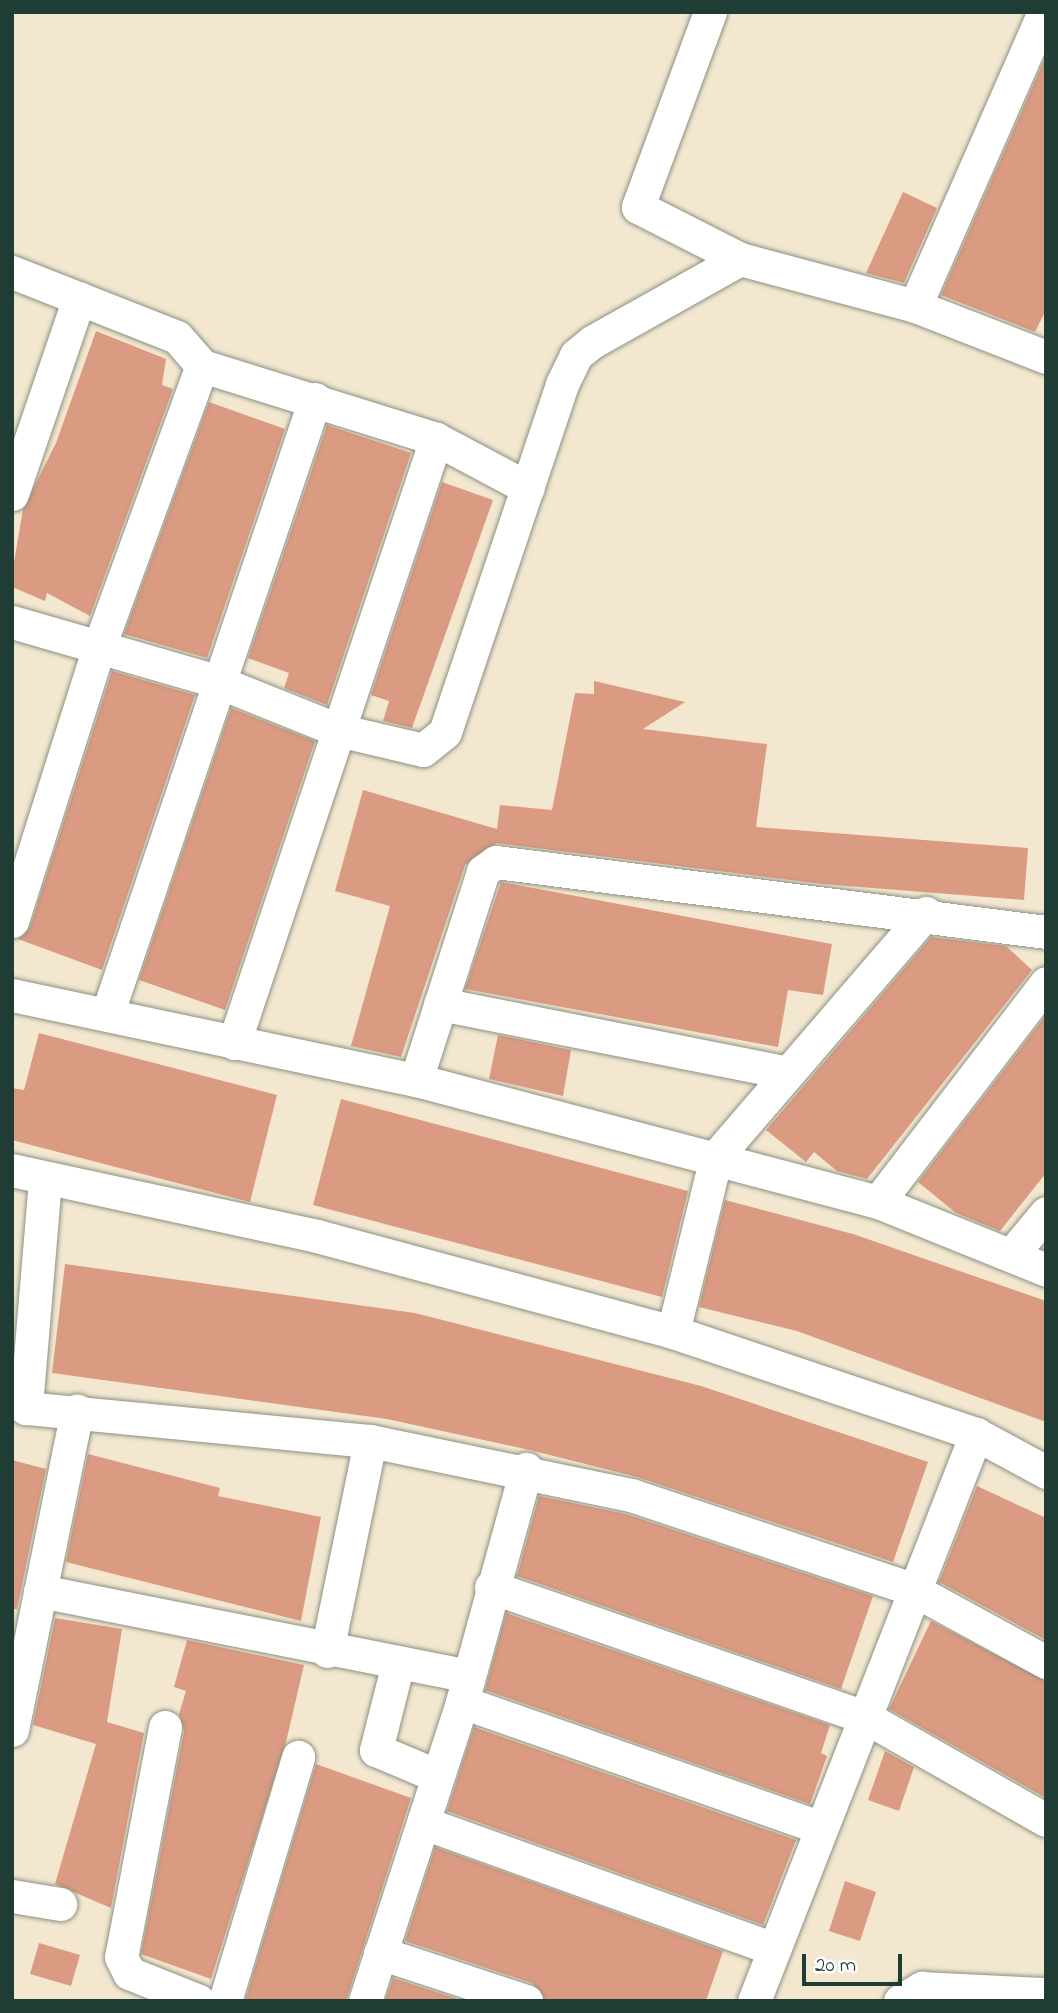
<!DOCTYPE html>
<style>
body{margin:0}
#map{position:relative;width:1058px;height:2013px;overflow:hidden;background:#f4e7d0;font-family:"Indie Flower",sans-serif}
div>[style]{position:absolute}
.building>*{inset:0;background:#db9a82}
.roads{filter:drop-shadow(0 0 2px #8a9282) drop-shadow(0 0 2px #8a9282)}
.minor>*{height:33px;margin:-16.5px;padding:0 16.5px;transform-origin:16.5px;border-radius:16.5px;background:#fff}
span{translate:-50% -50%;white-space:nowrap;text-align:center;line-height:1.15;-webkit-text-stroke:5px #fff;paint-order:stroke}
.frame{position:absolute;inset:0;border:14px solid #1f3d34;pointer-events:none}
.scale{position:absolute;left:802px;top:1954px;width:100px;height:32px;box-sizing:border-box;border:4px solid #1f3d34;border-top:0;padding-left:9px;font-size:21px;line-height:24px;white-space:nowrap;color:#1f3d34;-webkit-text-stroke:5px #fff;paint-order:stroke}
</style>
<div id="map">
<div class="building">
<i style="clip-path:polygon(1046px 56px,1046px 310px,1035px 332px,941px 295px)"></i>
<i style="clip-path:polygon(903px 192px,937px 208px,904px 283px,866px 273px)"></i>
<i style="clip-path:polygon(96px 331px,166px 359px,162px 385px,173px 389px,90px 616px,47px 593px,45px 601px,12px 587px,12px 574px,23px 509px,56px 443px)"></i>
<i style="clip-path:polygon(209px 402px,285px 429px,207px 658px,124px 634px)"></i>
<i style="clip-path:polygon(327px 425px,411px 453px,327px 705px,284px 688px,289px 673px,248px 658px)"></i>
<i style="clip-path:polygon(442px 482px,493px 500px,412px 728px,383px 721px,389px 701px,371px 695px)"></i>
<i style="clip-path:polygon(112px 671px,195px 695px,102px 970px,18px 939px,30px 927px)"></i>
<i style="clip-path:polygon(594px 681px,685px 702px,643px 729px,767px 744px,756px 827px,1028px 848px,1024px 900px,822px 884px,497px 843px,465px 865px,401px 1057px,351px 1046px,390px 906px,335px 891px,363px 790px,497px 829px,500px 805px,552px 810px,575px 693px,594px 694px)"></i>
<i style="clip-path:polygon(231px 708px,315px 741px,225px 1010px,139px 980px)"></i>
<i style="clip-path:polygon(501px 882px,832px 944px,823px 995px,788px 990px,778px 1047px,465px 989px)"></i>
<i style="clip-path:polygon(931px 937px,1006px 946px,1032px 970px,867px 1179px,837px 1171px,814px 1152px,806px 1162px,766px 1130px)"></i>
<i style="clip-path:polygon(1046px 1015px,1046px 1173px,1000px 1231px,956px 1213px,918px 1182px)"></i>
<i style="clip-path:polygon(39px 1033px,277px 1095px,250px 1202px,12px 1140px,12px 1088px,24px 1090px)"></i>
<i style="clip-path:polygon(498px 1035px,571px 1050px,563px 1096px,489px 1079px)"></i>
<i style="clip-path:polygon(341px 1099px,688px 1191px,662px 1297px,313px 1205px)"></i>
<i style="clip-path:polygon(725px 1200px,853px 1234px,1046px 1301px,1046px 1422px,797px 1331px,699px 1307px)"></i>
<i style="clip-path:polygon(65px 1264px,415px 1313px,701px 1386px,928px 1462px,893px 1562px,637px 1477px,530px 1450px,387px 1419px,52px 1373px)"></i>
<i style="clip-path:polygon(88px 1454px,220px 1488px,218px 1496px,321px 1517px,301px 1621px,66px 1562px)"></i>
<i style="clip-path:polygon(12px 1460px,46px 1469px,17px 1609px,12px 1609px)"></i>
<i style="clip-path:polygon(977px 1486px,1046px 1518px,1046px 1640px,939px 1582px)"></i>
<i style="clip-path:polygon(539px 1496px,626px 1514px,873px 1596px,841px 1689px,517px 1576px)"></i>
<i style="clip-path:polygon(506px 1613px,830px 1725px,821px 1753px,827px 1756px,810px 1804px,485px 1690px)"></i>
<i style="clip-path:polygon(55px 1618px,122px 1629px,107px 1722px,144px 1733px,111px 1908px,55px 1884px,96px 1744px,33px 1725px)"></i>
<i style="clip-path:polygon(931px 1621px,1046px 1681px,1046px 1798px,889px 1709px)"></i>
<i style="clip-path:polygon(187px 1640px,304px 1665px,286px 1742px,211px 1979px,141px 1954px,184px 1731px,179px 1714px,186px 1691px,174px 1687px)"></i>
<i style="clip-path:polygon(474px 1727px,796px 1840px,763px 1925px,447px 1811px)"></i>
<i style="clip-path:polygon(885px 1751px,914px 1767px,899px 1811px,868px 1800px)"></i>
<i style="clip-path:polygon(316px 1764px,411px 1798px,346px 2001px,245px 2001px)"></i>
<i style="clip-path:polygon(435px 1847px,723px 1951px,706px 2001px,545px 2001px,532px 1983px,405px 1941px)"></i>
<i style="clip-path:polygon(845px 1881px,876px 1892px,860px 1941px,829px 1931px)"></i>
<i style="clip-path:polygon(39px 1943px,80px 1955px,71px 1986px,30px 1974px)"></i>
<i style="clip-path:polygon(393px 1978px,464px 2001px,385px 2001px)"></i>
</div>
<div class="roads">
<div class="minor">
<i style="left:710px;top:12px;width:208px;rotate:110.3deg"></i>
<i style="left:638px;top:207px;width:114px;rotate:27deg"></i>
<i style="left:12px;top:272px;width:177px;rotate:21.5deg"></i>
<i style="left:177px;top:337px;width:38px;rotate:49deg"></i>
<i style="left:202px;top:366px;width:245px;rotate:17.3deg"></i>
<i style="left:436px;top:439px;width:104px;rotate:28deg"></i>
<i style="left:915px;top:306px;width:321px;rotate:-66.3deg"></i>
<i style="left:12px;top:494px;width:207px;rotate:-71.1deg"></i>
<i style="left:12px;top:622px;width:212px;rotate:16.1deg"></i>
<i style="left:216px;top:681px;width:131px;rotate:21.9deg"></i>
<i style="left:338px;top:730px;width:87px;rotate:13.2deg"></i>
<i style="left:423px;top:750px;width:28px;rotate:-39deg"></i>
<i style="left:445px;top:732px;width:367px;rotate:-71.4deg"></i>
<i style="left:562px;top:384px;width:32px;rotate:-64deg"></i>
<i style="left:576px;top:355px;width:21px;rotate:-39deg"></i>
<i style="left:592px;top:342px;width:170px;rotate:-29.3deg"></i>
<i style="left:740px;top:259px;width:181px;rotate:15deg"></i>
<i style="left:915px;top:306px;width:141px;rotate:21.3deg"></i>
<i style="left:12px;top:921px;width:291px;rotate:-72.4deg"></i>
<i style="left:100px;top:644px;width:296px;rotate:-69.9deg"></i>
<i style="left:12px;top:995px;width:413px;rotate:11.9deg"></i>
<i style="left:416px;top:1080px;width:219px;rotate:-72.2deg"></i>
<i style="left:483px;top:871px;width:16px;rotate:-35deg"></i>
<i style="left:496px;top:862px;width:554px;rotate:7.25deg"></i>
<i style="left:440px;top:1004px;width:350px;rotate:11.2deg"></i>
<i style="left:108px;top:1012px;width:647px;rotate:-71.34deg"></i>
<i style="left:234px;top:1043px;width:637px;rotate:-71.51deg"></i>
<i style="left:416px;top:1080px;width:478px;rotate:14.8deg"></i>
<i style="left:878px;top:1202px;width:181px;rotate:22deg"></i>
<i style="left:12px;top:1170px;width:312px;rotate:12.2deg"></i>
<i style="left:317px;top:1236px;width:369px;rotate:15.1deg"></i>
<i style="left:673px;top:1332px;width:320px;rotate:18.6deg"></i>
<i style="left:976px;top:1434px;width:80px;rotate:28.5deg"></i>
<i style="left:45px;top:1180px;width:229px;rotate:94.8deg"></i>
<i style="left:26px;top:1408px;width:346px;rotate:5.5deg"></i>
<i style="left:370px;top:1441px;width:267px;rotate:11.7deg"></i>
<i style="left:631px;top:1495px;width:296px;rotate:18.5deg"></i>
<i style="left:912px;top:1589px;width:153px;rotate:28.6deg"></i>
<i style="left:878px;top:1202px;width:276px;rotate:-52.5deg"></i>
<i style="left:1012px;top:1254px;width:53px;rotate:-50.3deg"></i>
<i style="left:673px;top:1332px;width:180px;rotate:-76.2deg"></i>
<i style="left:716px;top:1157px;width:322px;rotate:-49.3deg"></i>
<i style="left:491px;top:1587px;width:398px;rotate:19.2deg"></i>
<i style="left:867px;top:1718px;width:206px;rotate:29.7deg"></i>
<i style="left:40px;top:1591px;width:437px;rotate:11.2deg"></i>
<i style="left:327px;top:1651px;width:214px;rotate:-78.4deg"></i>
<i style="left:398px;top:1663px;width:90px;rotate:104.2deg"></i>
<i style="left:376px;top:1750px;width:67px;rotate:22.8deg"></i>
<i style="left:462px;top:1702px;width:380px;rotate:19.3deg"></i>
<i style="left:165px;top:1727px;width:234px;rotate:100.8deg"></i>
<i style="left:121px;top:1957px;width:18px;rotate:63deg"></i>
<i style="left:129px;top:1973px;width:75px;rotate:21.8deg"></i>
<i style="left:12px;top:1730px;width:326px;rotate:-78.5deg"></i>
<i style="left:424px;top:1823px;width:372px;rotate:19.8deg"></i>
<i style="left:12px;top:1896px;width:49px;rotate:9.5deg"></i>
<i style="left:380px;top:1953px;width:154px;rotate:18.2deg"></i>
<i style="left:225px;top:2001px;width:255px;rotate:-73.3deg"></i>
<i style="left:365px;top:2001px;width:314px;rotate:-72deg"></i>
<i style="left:462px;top:1702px;width:242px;rotate:-74.6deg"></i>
<i style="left:754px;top:2001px;width:609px;rotate:-68.62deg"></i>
<i style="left:900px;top:2001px;width:26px;rotate:-31deg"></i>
<i style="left:922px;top:1988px;width:124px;rotate:2.8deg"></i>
</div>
</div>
<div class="frame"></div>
<div class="scale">20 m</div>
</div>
